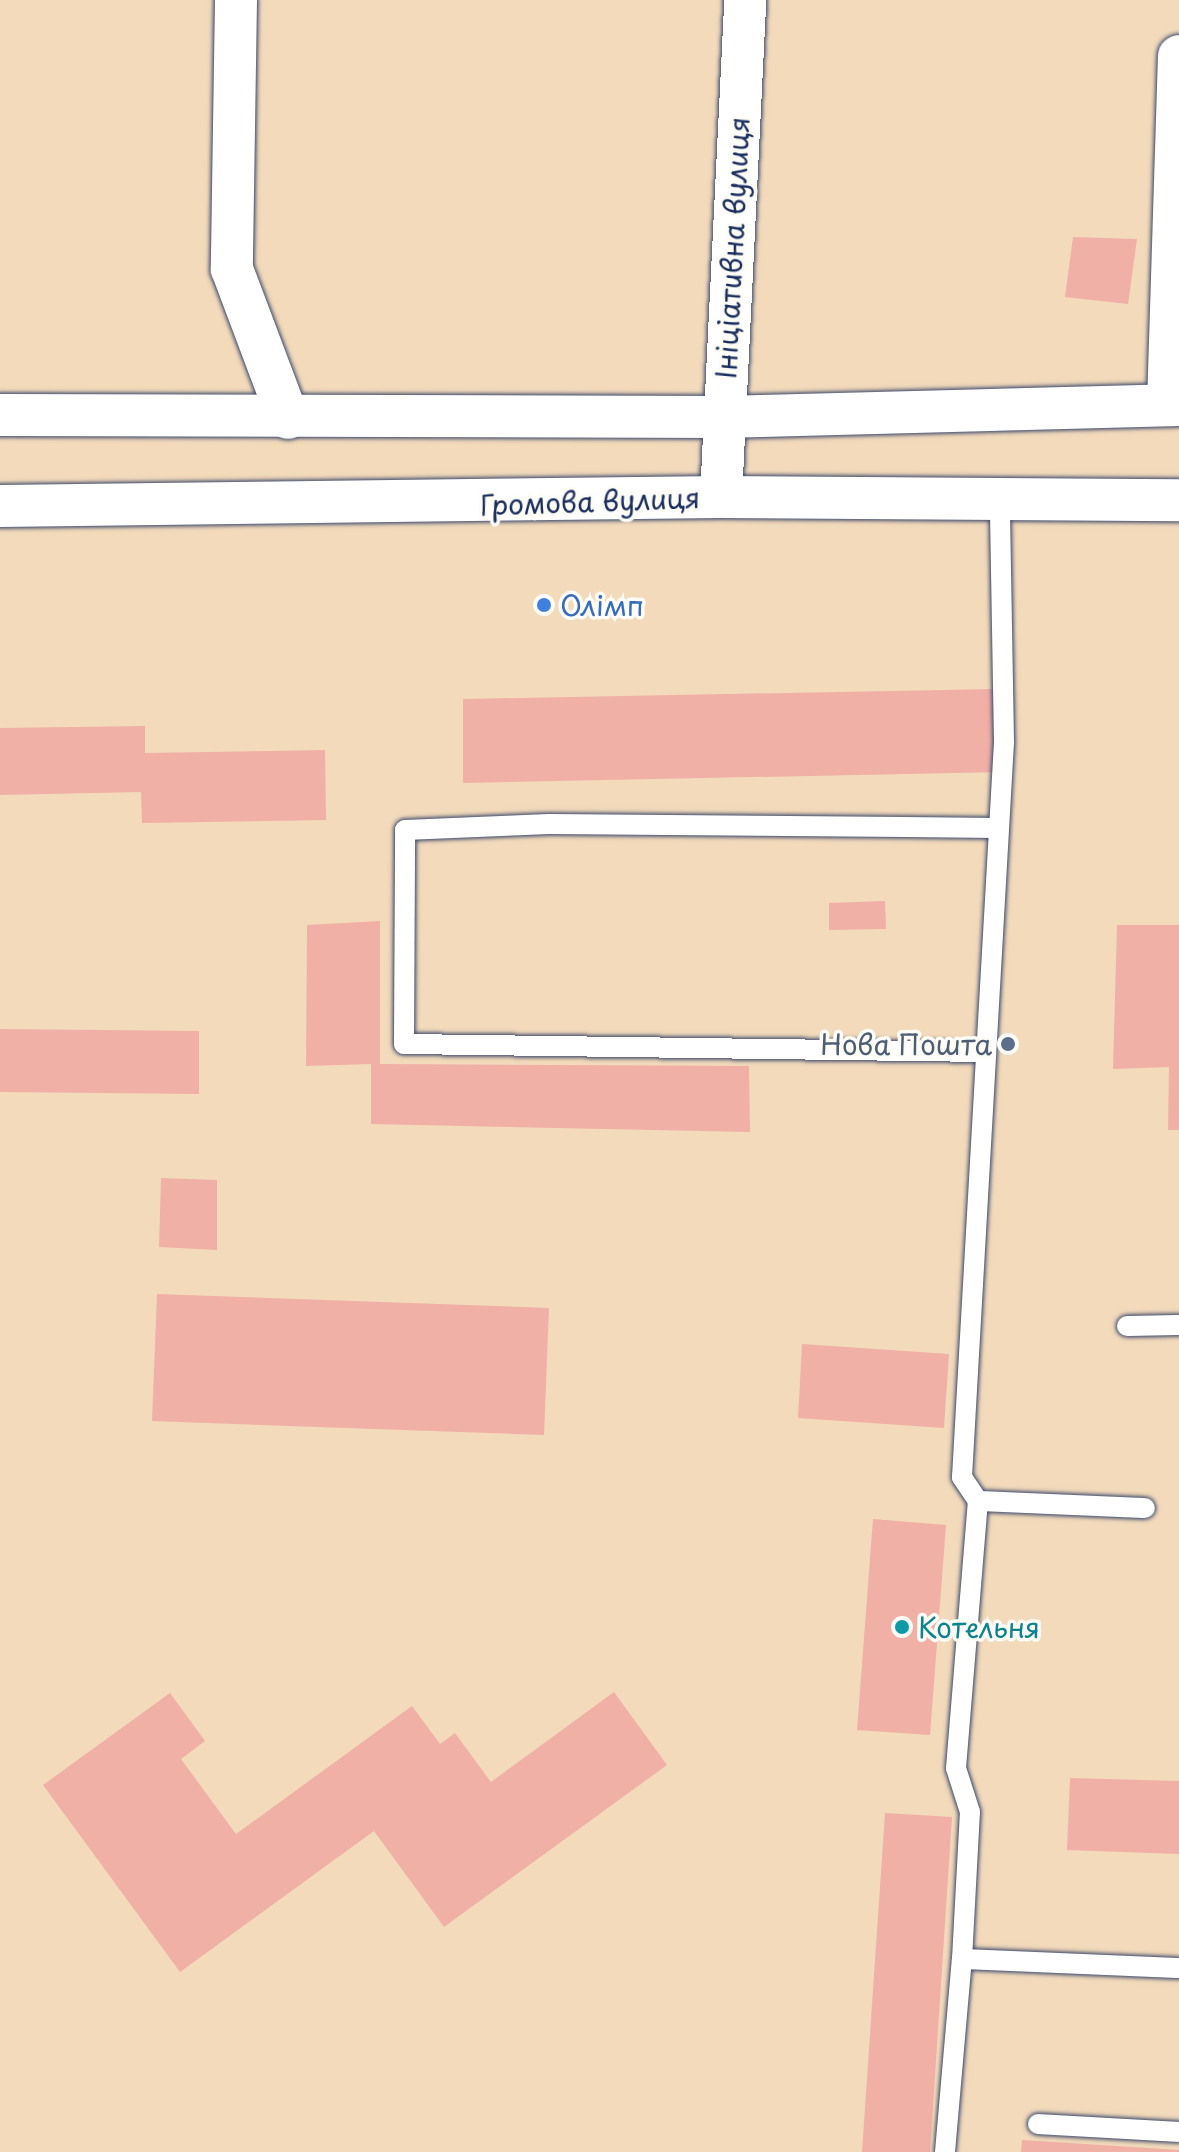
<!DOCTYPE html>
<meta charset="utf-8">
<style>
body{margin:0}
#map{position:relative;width:1179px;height:2152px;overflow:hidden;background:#f3dabb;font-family:"Playpen Sans",sans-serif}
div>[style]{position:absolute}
.building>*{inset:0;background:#f0b0a6}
.roads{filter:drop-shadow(0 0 2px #3b496c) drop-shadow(0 0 2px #3b496c)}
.lane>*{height:20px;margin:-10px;padding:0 10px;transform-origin:10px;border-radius:10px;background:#fff}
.street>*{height:42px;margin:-21px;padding:0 21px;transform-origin:21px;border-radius:21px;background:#fff}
.dots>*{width:22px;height:22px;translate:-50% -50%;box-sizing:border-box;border:4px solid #fdfcf7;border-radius:50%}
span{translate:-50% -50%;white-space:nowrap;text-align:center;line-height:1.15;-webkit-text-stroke:7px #fdfcf7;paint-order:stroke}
.street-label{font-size:28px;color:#1b2f5e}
.shop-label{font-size:28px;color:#366cbe}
.left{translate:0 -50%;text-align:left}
.service-label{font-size:28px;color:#4e5e75}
.right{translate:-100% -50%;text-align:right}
.culture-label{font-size:28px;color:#0d838f}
</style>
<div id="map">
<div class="building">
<i style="clip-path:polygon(1073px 237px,1137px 239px,1128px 304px,1065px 297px)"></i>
<i style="clip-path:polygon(996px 689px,1003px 772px,463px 783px,463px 699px)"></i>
<i style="clip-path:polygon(145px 726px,145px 753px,325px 750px,326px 820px,142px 823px,141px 792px,0 795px,0 728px)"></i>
<i style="clip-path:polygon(885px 901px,886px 929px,829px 930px,829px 903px)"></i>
<i style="clip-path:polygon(380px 921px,380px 1064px,749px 1066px,750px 1132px,371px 1124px,371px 1064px,306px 1066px,307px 925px)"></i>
<i style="clip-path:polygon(1117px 925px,1179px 925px,1179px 1130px,1168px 1130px,1169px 1067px,1113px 1069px)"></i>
<i style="clip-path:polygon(0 1029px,199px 1031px,199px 1094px,0 1092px)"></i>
<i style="clip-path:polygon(161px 1178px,217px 1180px,217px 1250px,159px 1247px)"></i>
<i style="clip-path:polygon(157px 1294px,549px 1308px,544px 1435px,152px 1421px)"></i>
<i style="clip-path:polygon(802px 1344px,949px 1354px,944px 1428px,798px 1418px)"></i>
<i style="clip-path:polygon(873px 1519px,946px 1525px,930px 1735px,857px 1730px)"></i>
<i style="clip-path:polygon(614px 1692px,667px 1765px,444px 1927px,374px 1831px,180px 1972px,43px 1785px,170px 1693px,205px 1741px,181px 1759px,236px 1834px,412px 1706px,440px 1744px,455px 1733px,491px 1782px)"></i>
<i style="clip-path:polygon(1070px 1778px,1179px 1781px,1179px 1854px,1067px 1850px)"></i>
<i style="clip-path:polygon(885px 1813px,952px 1817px,930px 2152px,862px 2152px)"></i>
<i style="clip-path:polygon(1022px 2140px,1179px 2150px,1179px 2152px,1021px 2152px)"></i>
</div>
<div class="roads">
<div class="lane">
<i style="left:985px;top:1052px;width:581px;rotate:-179.21deg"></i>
<i style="left:404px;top:1044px;width:214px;rotate:-89.7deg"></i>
<i style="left:405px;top:830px;width:144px;rotate:-2.4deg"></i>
<i style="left:549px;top:824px;width:449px;rotate:0.5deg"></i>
<i style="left:1127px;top:1326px;width:52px;rotate:-1.1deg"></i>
<i style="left:978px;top:1501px;width:167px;rotate:2.4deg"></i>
<i style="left:962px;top:1959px;width:147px;rotate:-86.9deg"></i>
<i style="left:970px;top:1812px;width:46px;rotate:-107.7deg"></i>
<i style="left:956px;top:1768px;width:268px;rotate:-85.3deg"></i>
<i style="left:978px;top:1501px;width:29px;rotate:-124deg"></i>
<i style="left:962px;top:1477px;width:736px;rotate:-86.73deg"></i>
<i style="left:1004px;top:742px;width:238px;rotate:-91deg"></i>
<i style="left:1038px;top:2124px;width:141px;rotate:3.2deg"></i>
<i style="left:945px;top:2152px;width:194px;rotate:-85deg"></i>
<i style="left:962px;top:1959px;width:217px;rotate:2.4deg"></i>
</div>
<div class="street">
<i style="left:236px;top:0;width:269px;rotate:90.9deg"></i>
<i style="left:232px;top:269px;width:159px;rotate:69.4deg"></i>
<i style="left:1168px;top:405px;width:349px;rotate:-88.2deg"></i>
<i style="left:0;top:415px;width:723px;rotate:0.16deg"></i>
<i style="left:723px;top:417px;width:456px;rotate:-1.5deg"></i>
<i style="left:721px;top:497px;width:498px;rotate:-87.2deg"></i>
<i style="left:0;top:506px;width:721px;rotate:-0.72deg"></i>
<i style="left:721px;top:497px;width:458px;rotate:0.4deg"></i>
</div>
</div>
<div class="dots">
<i style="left:544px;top:605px;background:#3f7fe0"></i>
<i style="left:1008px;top:1044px;background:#5c6f8a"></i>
<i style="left:902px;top:1627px;background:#0f9aa8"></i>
</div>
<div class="street-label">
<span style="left:732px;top:248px;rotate:-87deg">Ініціативна вулиця</span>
<span style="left:590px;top:501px;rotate:-2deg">Громова вулиця</span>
</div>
<div class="shop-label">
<span class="left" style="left:560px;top:605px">Олімп</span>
</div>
<div class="service-label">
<span class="right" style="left:992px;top:1044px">Нова Пошта</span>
</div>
<div class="culture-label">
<span class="left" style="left:918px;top:1627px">Котельня</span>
</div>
</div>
